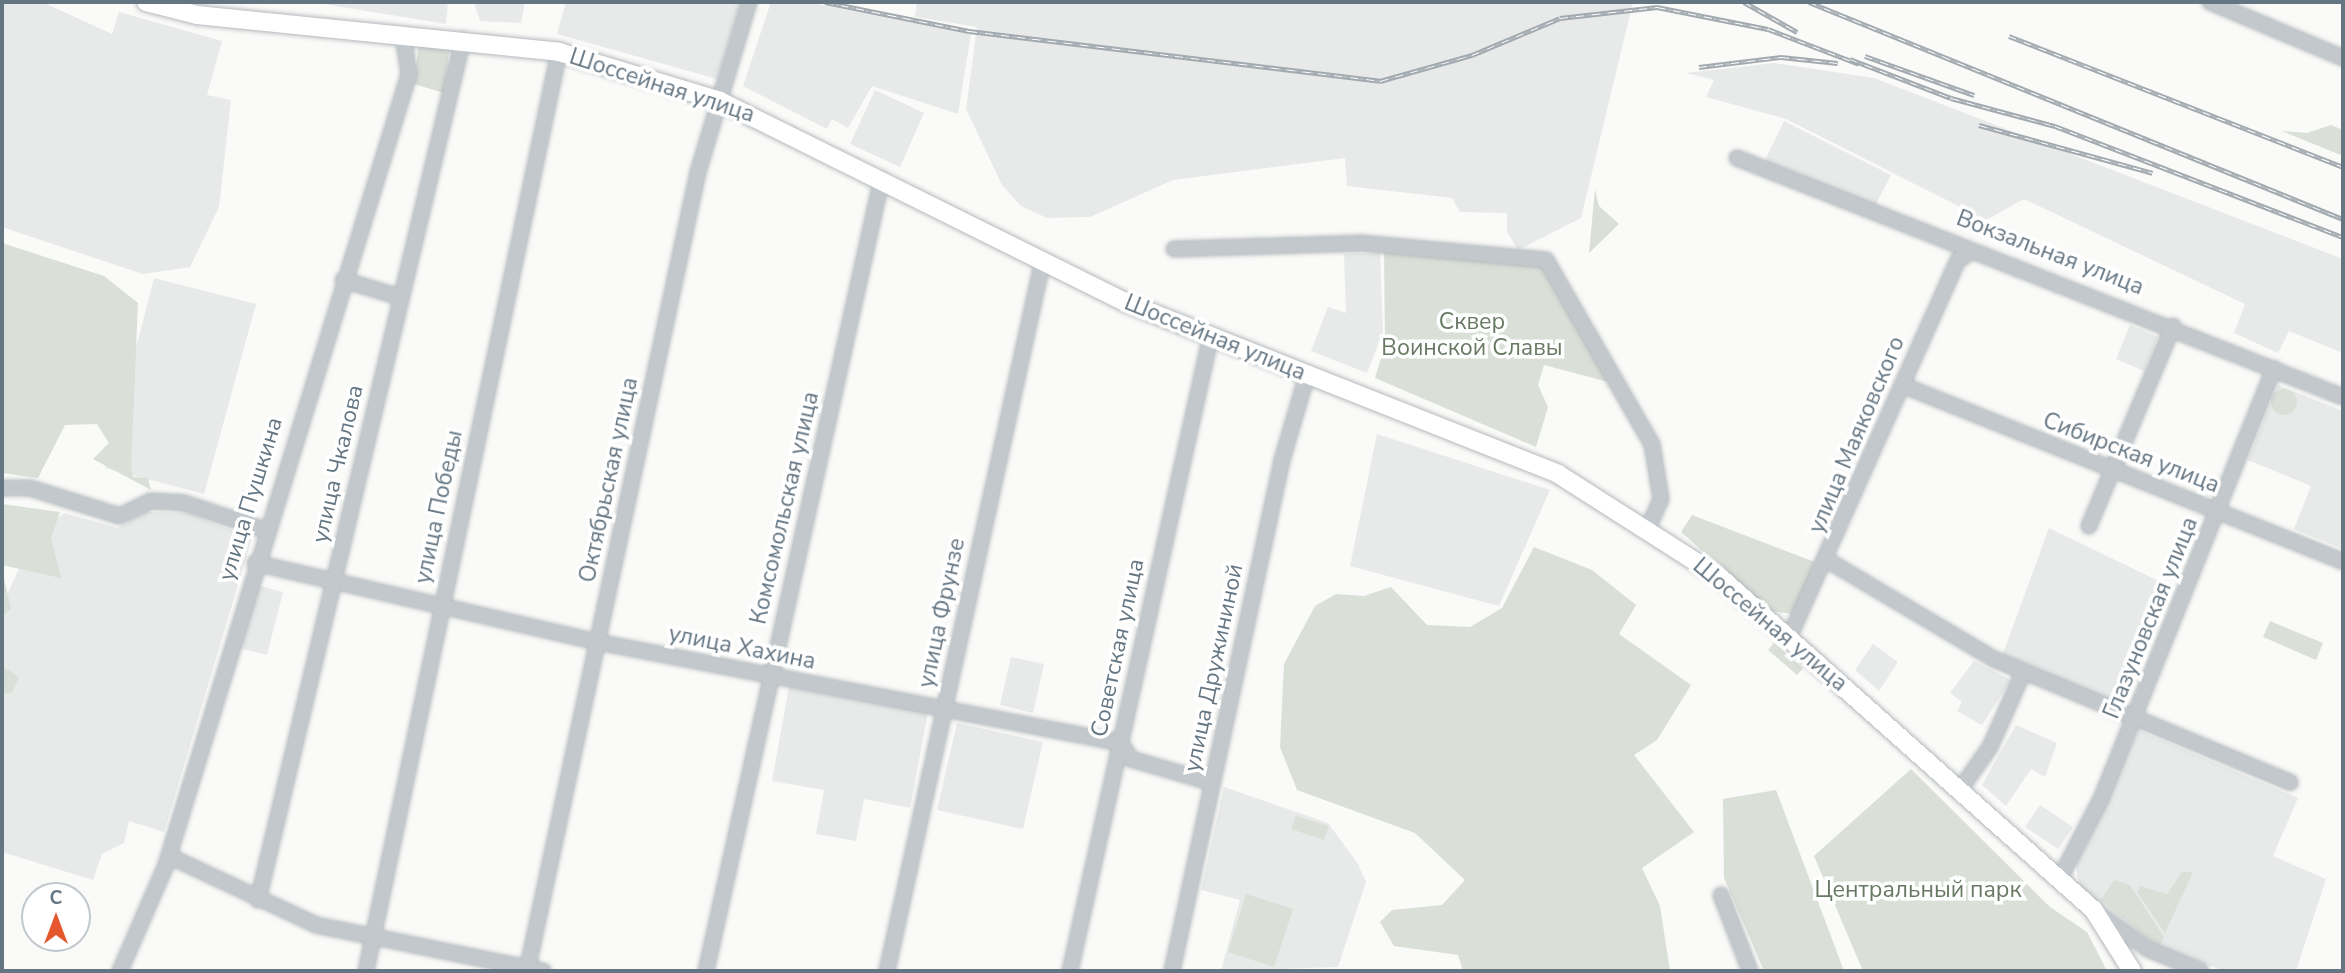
<!DOCTYPE html>
<meta charset="utf-8">
<style>
body{margin:0}
#map{position:relative;width:2345px;height:973px;overflow:hidden;background:#fafaf8;font-family:"Nunito Sans",sans-serif}
div>[style]{position:absolute}
.built>*{inset:0;background:#e8e9e9}
.green>*{inset:0;background:#dadfd7}
.round{border-radius:50%}
.roads{filter:drop-shadow(0 0 2px #b5babe) drop-shadow(0 0 2px #b5babe)}
.minor>*{height:14px;margin:-7px;padding:0 7px;transform-origin:7px;border-radius:7px;background:#c3c8cc}
.major>*{height:18px;margin:-9px;padding:0 9px;transform-origin:9px;border-radius:9px;background:#fff}
.rail>*{height:5px;margin-top:-2.5px;transform-origin:0;background:repeating-linear-gradient(90deg,#fff 0 8px,#a2aab0 0 16px);box-sizing:border-box;border-block:2px solid #a2aab0}
span{translate:-50% -50%;white-space:nowrap;text-align:center;line-height:1.15;-webkit-text-stroke:7px #fff;paint-order:stroke}
.street-label{font-size:23px;color:#657683}
.park-label{font-size:23px;color:#687a64}
.frame{position:absolute;inset:0;border:4px solid #657683;pointer-events:none}
.north{position:absolute;left:21px;top:882px;width:70px;height:70px;box-sizing:border-box;background:#fff;border:2px solid #c1c8cd;border-radius:50%;rotate:0deg;font-size:19px;font-weight:700;line-height:28px;text-align:center;color:#657683}
.north::after{content:'';display:block;margin:auto;width:24px;height:32px;background:#e4572e;clip-path:polygon(50% 0,100% 100%,50% 72%,0 100%)}
</style>
<div id="map">
<div class="built">
<i style="clip-path:polygon(2px 2px,42px 2px,112px 34px,119px 12px,222px 41px,207px 95px,231px 100px,219px 207px,190px 267px,143px 274px,2px 227px)"></i>
<i style="clip-path:polygon(312px 2px,448px 2px,446px 24px)"></i>
<i style="clip-path:polygon(474px 2px,525px 2px,521px 23px,480px 21px)"></i>
<i style="clip-path:polygon(566px 2px,740px 2px,717px 79px,557px 34px)"></i>
<i style="clip-path:polygon(771px 2px,806px 2px,971px 34px,958px 114px,872px 86px,848px 128px,832px 119px,827px 129px,743px 86px)"></i>
<i style="clip-path:polygon(917px 2px,1633px 2px,1581px 218px,1518px 250px,1507px 232px,1507px 213px,1460px 212px,1452px 198px,1347px 186px,1345px 158px,1173px 180px,1090px 217px,1047px 218px,1021px 206px,1002px 185px,966px 109px,977px 27px,915px 17px)"></i>
<i style="clip-path:polygon(1774px 63px,1874px 78px,2343px 259px,2343px 353px,2289px 331px,2278px 353px,2234px 333px,2245px 304px,2024px 199px,1986px 220px,1786px 119px,1706px 97px,1714px 80px,1686px 73px)"></i>
<i style="clip-path:polygon(875px 90px,924px 113px,900px 167px,850px 144px)"></i>
<i style="clip-path:polygon(1784px 121px,1891px 175px,1875px 206px,1763px 164px)"></i>
<i style="clip-path:polygon(1380px 253px,1383px 332px,1367px 373px,1311px 351px,1328px 307px,1346px 313px,1344px 254px)"></i>
<i style="clip-path:polygon(154px 278px,256px 304px,204px 494px,105px 468px)"></i>
<i style="clip-path:polygon(2130px 325px,2158px 337px,2144px 371px,2116px 359px)"></i>
<i style="clip-path:polygon(2278px 385px,2343px 411px,2343px 549px,2294px 529px,2311px 486px,2248px 460px)"></i>
<i style="clip-path:polygon(1377px 434px,1550px 490px,1499px 606px,1350px 566px)"></i>
<i style="clip-path:polygon(146px 512px,187px 513px,252px 538px,164px 832px,129px 821px,124px 843px,102px 854px,93px 880px,2px 852px,2px 605px,35px 535px,64px 513px,118px 528px)"></i>
<i style="clip-path:polygon(2049px 528px,2173px 588px,2122px 710px,2001px 659px)"></i>
<i style="clip-path:polygon(256px 585px,283px 592px,267px 655px,240px 648px)"></i>
<i style="clip-path:polygon(1873px 644px,1898px 662px,1879px 691px,1855px 670px)"></i>
<i style="clip-path:polygon(1011px 657px,1044px 664px,1033px 713px,1000px 705px)"></i>
<i style="clip-path:polygon(1974px 661px,2011px 680px,1982px 725px,1957px 711px,1962px 702px,1950px 693px)"></i>
<i style="clip-path:polygon(789px 687px,928px 712px,910px 808px,864px 799px,856px 841px,816px 834px,824px 790px,772px 781px)"></i>
<i style="clip-path:polygon(957px 723px,1043px 742px,1023px 829px,937px 810px)"></i>
<i style="clip-path:polygon(2016px 725px,2057px 743px,2045px 777px,2031px 769px,2006px 806px,1982px 785px)"></i>
<i style="clip-path:polygon(2138px 730px,2298px 798px,2273px 856px,2326px 879px,2296px 971px,2225px 971px,2159px 948px,2079px 888px,2076px 863px)"></i>
<i style="clip-path:polygon(1224px 787px,1328px 823px,1358px 864px,1366px 882px,1338px 967px,1221px 971px,1240px 900px,1201px 890px)"></i>
<i style="clip-path:polygon(2040px 805px,2073px 827px,2058px 849px,2025px 827px)"></i>
</div>
<div class="green">
<i style="clip-path:polygon(419px 41px,450px 44px,444px 93px,414px 84px)"></i>
<i style="clip-path:polygon(2331px 125px,2343px 130px,2343px 156px,2282px 131px,2307px 133px)"></i>
<i style="clip-path:polygon(1595px 189px,1599px 206px,1619px 224px,1589px 253px)"></i>
<i style="clip-path:polygon(2px 243px,104px 276px,138px 303px,131px 467px,133px 477px,148px 478px,151px 490px,93px 459px,109px 443px,97px 424px,65px 425px,38px 478px,2px 473px)"></i>
<i style="clip-path:polygon(1384px 248px,1540px 264px,1612px 383px,1544px 365px,1538px 385px,1548px 407px,1536px 447px,1375px 378px,1385px 345px)"></i>
<i class="round" style="left:2271px;top:389px;width:26px;height:26px"></i>
<i style="clip-path:polygon(2px 504px,60px 512px,51px 538px,61px 578px,2px 565px)"></i>
<i style="clip-path:polygon(1692px 515px,1820px 564px,1793px 614px,1770px 611px,1681px 532px)"></i>
<i style="clip-path:polygon(1534px 547px,1592px 570px,1636px 605px,1619px 634px,1691px 685px,1657px 740px,1634px 755px,1694px 832px,1642px 868px,1660px 906px,1670px 971px,1463px 971px,1458px 955px,1394px 946px,1380px 922px,1392px 910px,1442px 905px,1465px 880px,1415px 833px,1297px 790px,1280px 747px,1284px 664px,1315px 606px,1336px 594px,1364px 596px,1391px 587px,1427px 625px,1470px 627px,1502px 608px)"></i>
<i style="clip-path:polygon(2px 569px,11px 609px,2px 616px)"></i>
<i style="clip-path:polygon(2270px 621px,2323px 643px,2316px 660px,2263px 637px)"></i>
<i style="clip-path:polygon(1774px 643px,1803px 668px,1797px 675px,1768px 650px)"></i>
<i style="clip-path:polygon(2px 666px,19px 677px,12px 692px,2px 694px)"></i>
<i style="clip-path:polygon(1911px 769px,2050px 907px,2087px 932px,2107px 971px,1863px 971px,1814px 856px)"></i>
<i style="clip-path:polygon(1776px 790px,1844px 971px,1764px 971px,1724px 878px,1723px 799px)"></i>
<i style="clip-path:polygon(1296px 816px,1329px 826px,1324px 840px,1291px 829px)"></i>
<i style="clip-path:polygon(2182px 872px,2193px 872px,2165px 933px,2137px 892px,2140px 886px,2167px 894px)"></i>
<i style="clip-path:polygon(2114px 880px,2130px 885px,2164px 937px,2159px 947px,2101px 900px)"></i>
<i style="clip-path:polygon(1246px 894px,1293px 909px,1274px 967px,1228px 952px)"></i>
</div>
<div class="roads">
<div class="minor">
<i style="left:2210px;top:2px;width:144px;rotate:22.8deg"></i>
<i style="left:1737px;top:158px;width:651px;rotate:21.52deg"></i>
<i style="left:1174px;top:249px;width:186px;rotate:-1.8deg"></i>
<i style="left:1360px;top:243px;width:187px;rotate:5.2deg"></i>
<i style="left:1546px;top:260px;width:212px;rotate:60.1deg"></i>
<i style="left:1652px;top:444px;width:56px;rotate:80.7deg"></i>
<i style="left:1661px;top:499px;width:32px;rotate:114deg"></i>
<i style="left:343px;top:280px;width:59px;rotate:16.6deg"></i>
<i style="left:1902px;top:385px;width:475px;rotate:21.8deg"></i>
<i style="left:2px;top:488px;width:28px"></i>
<i style="left:30px;top:488px;width:94px;rotate:17.3deg"></i>
<i style="left:120px;top:516px;width:34px;rotate:-26deg"></i>
<i style="left:151px;top:501px;width:33px;rotate:3deg"></i>
<i style="left:184px;top:503px;width:85px;rotate:18.4deg"></i>
<i style="left:2089px;top:526px;width:217px;rotate:-67.2deg"></i>
<i style="left:1827px;top:560px;width:194px;rotate:30.7deg"></i>
<i style="left:1994px;top:659px;width:321px;rotate:22.6deg"></i>
<i style="left:255px;top:563px;width:351px;rotate:13deg"></i>
<i style="left:597px;top:642px;width:534px;rotate:10.91deg"></i>
<i style="left:1121px;top:743px;width:19px;rotate:58deg"></i>
<i style="left:1131px;top:759px;width:85px;rotate:16.3deg"></i>
<i style="left:1788px;top:640px;width:416px;rotate:-65.9deg"></i>
<i style="left:1958px;top:260px;width:15px;rotate:-32deg"></i>
<i style="left:1959px;top:791px;width:54px;rotate:-54.8deg"></i>
<i style="left:1990px;top:747px;width:81px;rotate:-66deg"></i>
<i style="left:169px;top:856px;width:162px;rotate:25.1deg"></i>
<i style="left:316px;top:925px;width:232px;rotate:11.5deg"></i>
<i style="left:2059px;top:880px;width:91px;rotate:-62.6deg"></i>
<i style="left:2101px;top:799px;width:464px;rotate:-68.1deg"></i>
<i style="left:1721px;top:895px;width:81px;rotate:69.1deg"></i>
<i style="left:258px;top:900px;width:885px;rotate:-76.61deg"></i>
<i style="left:2099px;top:914px;width:60px;rotate:35.5deg"></i>
<i style="left:2148px;top:949px;width:57px;rotate:22.5deg"></i>
<i style="left:120px;top:971px;width:116px;rotate:-66.5deg"></i>
<i style="left:166px;top:865px;width:827px;rotate:-72.92deg"></i>
<i style="left:409px;top:74px;width:39px;rotate:-99deg"></i>
<i style="left:366px;top:971px;width:939px;rotate:-78.14deg"></i>
<i style="left:527px;top:971px;width:817px;rotate:-77.92deg"></i>
<i style="left:698px;top:172px;width:177px;rotate:-73.3deg"></i>
<i style="left:706px;top:971px;width:812px;rotate:-77.49deg"></i>
<i style="left:887px;top:971px;width:724px;rotate:-77.63deg"></i>
<i style="left:1070px;top:971px;width:651px;rotate:-77.5deg"></i>
<i style="left:1172px;top:971px;width:523px;rotate:-77.85deg"></i>
<i style="left:1282px;top:460px;width:89px;rotate:-73.6deg"></i>
</div>
<div class="major">
<i style="left:146px;top:2px;width:53px;rotate:14.3deg"></i>
<i style="left:197px;top:15px;width:364px;rotate:5.8deg"></i>
<i style="left:559px;top:52px;width:168px;rotate:16.9deg"></i>
<i style="left:720px;top:101px;width:454px;rotate:26.4deg"></i>
<i style="left:1127px;top:303px;width:464px;rotate:21.6deg"></i>
<i style="left:1558px;top:474px;width:193px;rotate:32.5deg"></i>
<i style="left:1721px;top:578px;width:498px;rotate:41.7deg"></i>
<i style="left:2093px;top:909px;width:73px;rotate:57.8deg"></i>
</div>
</div>
<div class="rail">
<i style="left:825px;top:2px;width:147px;rotate:11.4deg"></i>
<i style="left:969px;top:31px;width:414px;rotate:6.9deg"></i>
<i style="left:1380px;top:81px;width:96px;rotate:-15.8deg"></i>
<i style="left:1472px;top:55px;width:95px;rotate:-22.8deg"></i>
<i style="left:1560px;top:18px;width:98px;rotate:-6.5deg"></i>
<i style="left:1657px;top:7px;width:113px;rotate:11.2deg"></i>
<i style="left:1768px;top:29px;width:97px;rotate:21deg"></i>
<i style="left:1744px;top:2px;width:61px;rotate:29.5deg"></i>
<i style="left:1809px;top:2px;width:576px;rotate:22.12deg"></i>
<i style="left:2009px;top:36px;width:359px;rotate:21.4deg"></i>
<i style="left:1865px;top:56px;width:116px;rotate:19.7deg"></i>
<i style="left:1850px;top:59px;width:108px;rotate:21.1deg"></i>
<i style="left:1951px;top:98px;width:108px;rotate:15.1deg"></i>
<i style="left:2055px;top:126px;width:309px;rotate:21.1deg"></i>
<i style="left:1699px;top:67px;width:83px;rotate:-7deg"></i>
<i style="left:1781px;top:57px;width:57px;rotate:6deg"></i>
<i style="left:1979px;top:125px;width:180px;rotate:15.4deg"></i>
</div>
<div class="street-label">
<span style="left:662px;top:86px;rotate:18deg">Шоссейная улица</span>
<span style="left:2050px;top:253px;rotate:21deg">Вокзальная улица</span>
<span style="left:1215px;top:338px;rotate:22deg">Шоссейная улица</span>
<span style="left:1857px;top:435px;rotate:-67deg">улица Маяковского</span>
<span style="left:2131px;top:453px;rotate:21deg">Сибирская улица</span>
<span style="left:338px;top:464px;rotate:-77deg">улица Чкалова</span>
<span style="left:609px;top:480px;rotate:-78deg">Октябрьская улица</span>
<span style="left:251px;top:499px;rotate:-73deg">улица Пушкина</span>
<span style="left:439px;top:507px;rotate:-78deg">улица Победы</span>
<span style="left:785px;top:508px;rotate:-77deg">Комсомольская улица</span>
<span style="left:942px;top:613px;rotate:-78deg">улица Фрунзе</span>
<span style="left:2151px;top:618px;rotate:-68deg">Глазуновская улица</span>
<span style="left:1770px;top:625px;rotate:40deg">Шоссейная улица</span>
<span style="left:742px;top:648px;rotate:11deg">улица Хахина</span>
<span style="left:1118px;top:648px;rotate:-78deg">Советская улица</span>
<span style="left:1214px;top:668px;rotate:-78deg">улица Дружининой</span>
</div>
<div class="park-label">
<span style="left:1472px;top:335px">Сквер<br>Воинской Славы</span>
<span style="left:1918px;top:890px">Центральный парк</span>
</div>
<div class="frame"></div>
<div class="north">С</div>
</div>
